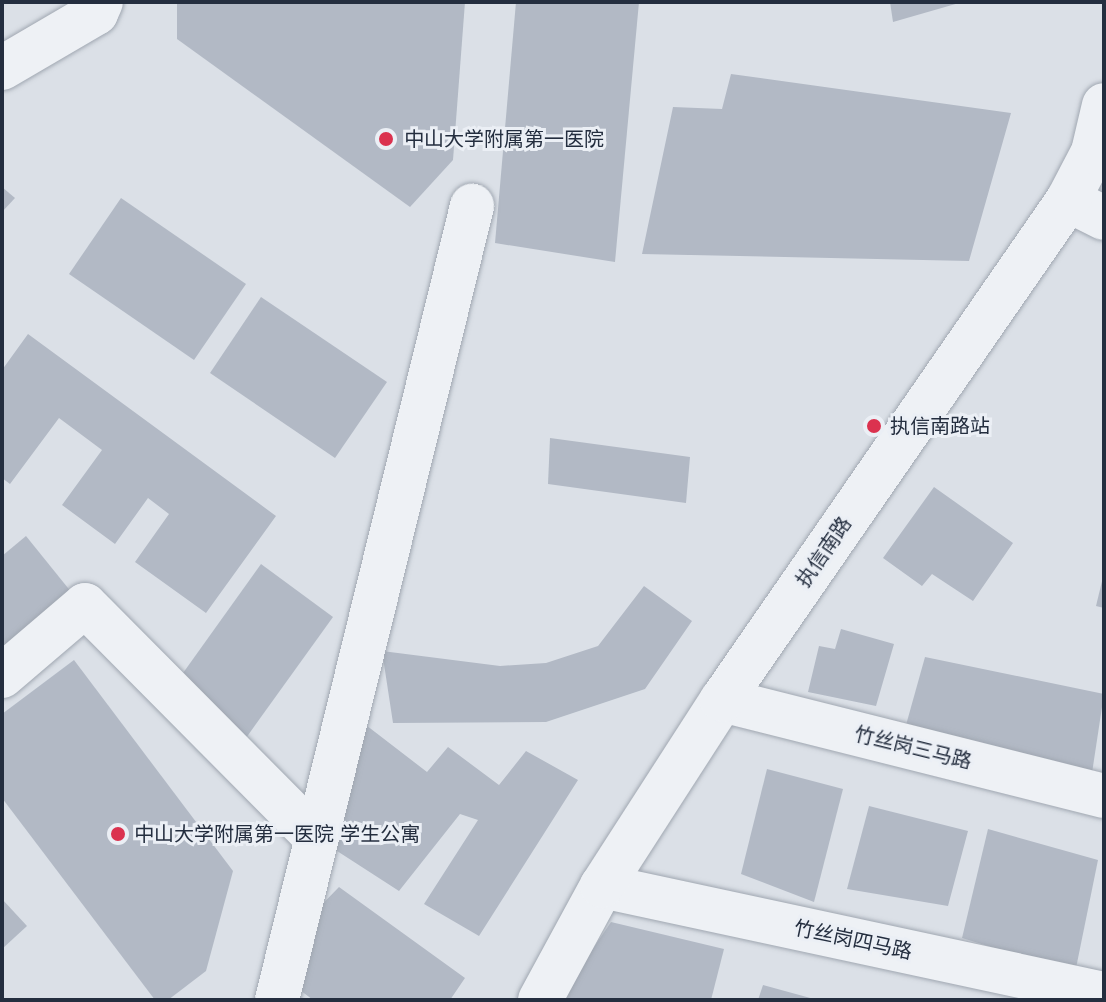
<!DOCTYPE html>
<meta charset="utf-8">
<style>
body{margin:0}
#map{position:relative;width:1106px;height:1002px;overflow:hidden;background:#dbe0e7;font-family:"DejaVu Sans","Noto Sans SC",sans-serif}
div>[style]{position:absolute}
.building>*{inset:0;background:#b2b9c5}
.roads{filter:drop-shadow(0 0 2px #a0a7b1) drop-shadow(0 0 2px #a0a7b1)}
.minor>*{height:44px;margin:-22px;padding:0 22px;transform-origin:22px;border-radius:22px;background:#eef1f5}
.dots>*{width:22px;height:22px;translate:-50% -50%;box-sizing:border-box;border:4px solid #ebeff5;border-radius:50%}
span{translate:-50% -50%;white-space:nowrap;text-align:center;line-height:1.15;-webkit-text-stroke:6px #ebeff5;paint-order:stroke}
.poi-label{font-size:20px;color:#242e3f}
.left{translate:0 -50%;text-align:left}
.street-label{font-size:20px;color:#242e3f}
.frame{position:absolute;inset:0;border:4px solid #242e3f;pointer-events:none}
</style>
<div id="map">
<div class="building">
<i style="clip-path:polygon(177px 2px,465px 2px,453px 160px,410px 207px,177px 39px)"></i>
<i style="clip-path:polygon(516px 2px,639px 2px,615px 262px,495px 243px)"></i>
<i style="clip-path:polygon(890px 2px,959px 2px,959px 3px,893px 22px)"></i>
<i style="clip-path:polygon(731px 74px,1011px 113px,969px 261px,642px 254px,673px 107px,722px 109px)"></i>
<i style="clip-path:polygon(2px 187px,15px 198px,2px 212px)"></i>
<i style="clip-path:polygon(121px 198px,246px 284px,194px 360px,69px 274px)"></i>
<i style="clip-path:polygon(261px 297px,387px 382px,335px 458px,210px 373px)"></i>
<i style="clip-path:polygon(28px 334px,276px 516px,206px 613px,135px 562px,169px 514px,148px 498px,115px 544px,62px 505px,102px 450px,59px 418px,10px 484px,2px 478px,2px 370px)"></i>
<i style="clip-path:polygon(550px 438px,690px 457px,686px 503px,548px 484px)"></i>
<i style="clip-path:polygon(934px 487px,1013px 543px,973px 601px,932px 574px,922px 586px,883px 558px)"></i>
<i style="clip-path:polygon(26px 536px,72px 593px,2px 649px,2px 556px)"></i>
<i style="clip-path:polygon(261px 564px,333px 617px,246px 738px,173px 687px)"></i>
<i style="clip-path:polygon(1103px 577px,1104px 577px,1104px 608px,1096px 606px)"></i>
<i style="clip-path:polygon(644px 586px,692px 621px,645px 689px,546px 722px,393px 723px,382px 651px,500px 666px,546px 663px,598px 646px)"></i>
<i style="clip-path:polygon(841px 629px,894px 644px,876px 706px,808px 692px,819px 646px,835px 649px)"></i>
<i style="clip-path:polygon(925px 657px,1104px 694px,1092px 773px,906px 725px)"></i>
<i style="clip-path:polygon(74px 660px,233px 871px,206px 971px,168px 1000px,155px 1000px,2px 798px,2px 714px)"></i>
<i style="clip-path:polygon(362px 722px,427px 772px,448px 747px,499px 785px,526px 751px,578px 780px,479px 936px,424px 904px,478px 820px,460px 814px,399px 891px,334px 849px)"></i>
<i style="clip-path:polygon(767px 769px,843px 789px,814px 902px,741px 874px)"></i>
<i style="clip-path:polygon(869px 806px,968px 831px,948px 906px,847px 889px)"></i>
<i style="clip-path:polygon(988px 829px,1098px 860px,1075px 973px,962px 938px)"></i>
<i style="clip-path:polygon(339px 887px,465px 978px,450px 1000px,313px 1000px,287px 980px,314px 944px,298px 929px)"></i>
<i style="clip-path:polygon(2px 899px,27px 926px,2px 949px)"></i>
<i style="clip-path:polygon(611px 922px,724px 949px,711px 1000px,558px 1000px)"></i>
<i style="clip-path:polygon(763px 985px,814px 999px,814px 1000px,758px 1000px)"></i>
</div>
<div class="roads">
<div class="minor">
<i style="left:2px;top:68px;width:109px;rotate:-30.3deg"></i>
<i style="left:96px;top:13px;width:12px;rotate:-66deg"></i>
<i style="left:1068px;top:200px;width:40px;rotate:26.6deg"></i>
<i style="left:2px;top:676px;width:109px;rotate:-40.5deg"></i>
<i style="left:85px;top:605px;width:328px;rotate:45.2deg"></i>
<i style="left:722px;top:700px;width:394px;rotate:14.1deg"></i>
<i style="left:602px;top:886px;width:513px;rotate:12.14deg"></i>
<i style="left:277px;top:1000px;width:818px;rotate:-76.2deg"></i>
<i style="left:540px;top:1000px;width:130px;rotate:-61.5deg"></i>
<i style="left:602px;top:886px;width:221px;rotate:-57.2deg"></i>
<i style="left:722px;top:700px;width:608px;rotate:-55.32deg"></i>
<i style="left:1068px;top:200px;width:54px;rotate:-62.5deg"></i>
<i style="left:1093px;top:152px;width:48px;rotate:-76.8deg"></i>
</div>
</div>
<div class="dots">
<i style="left:386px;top:139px;background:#db324f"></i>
<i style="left:874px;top:426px;background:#db324f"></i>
<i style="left:118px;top:834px;background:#db324f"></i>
</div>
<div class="poi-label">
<span class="left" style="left:404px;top:139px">中山大学附属第一医院</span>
<span class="left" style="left:890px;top:426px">执信南路站</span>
<span class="left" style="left:134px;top:834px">中山大学附属第一医院 学生公寓</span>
</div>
<div class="street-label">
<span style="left:824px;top:552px;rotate:-55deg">执信南路</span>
<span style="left:913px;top:748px;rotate:14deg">竹丝岗三马路</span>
<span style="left:853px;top:940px;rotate:12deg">竹丝岗四马路</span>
</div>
<div class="frame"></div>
</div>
